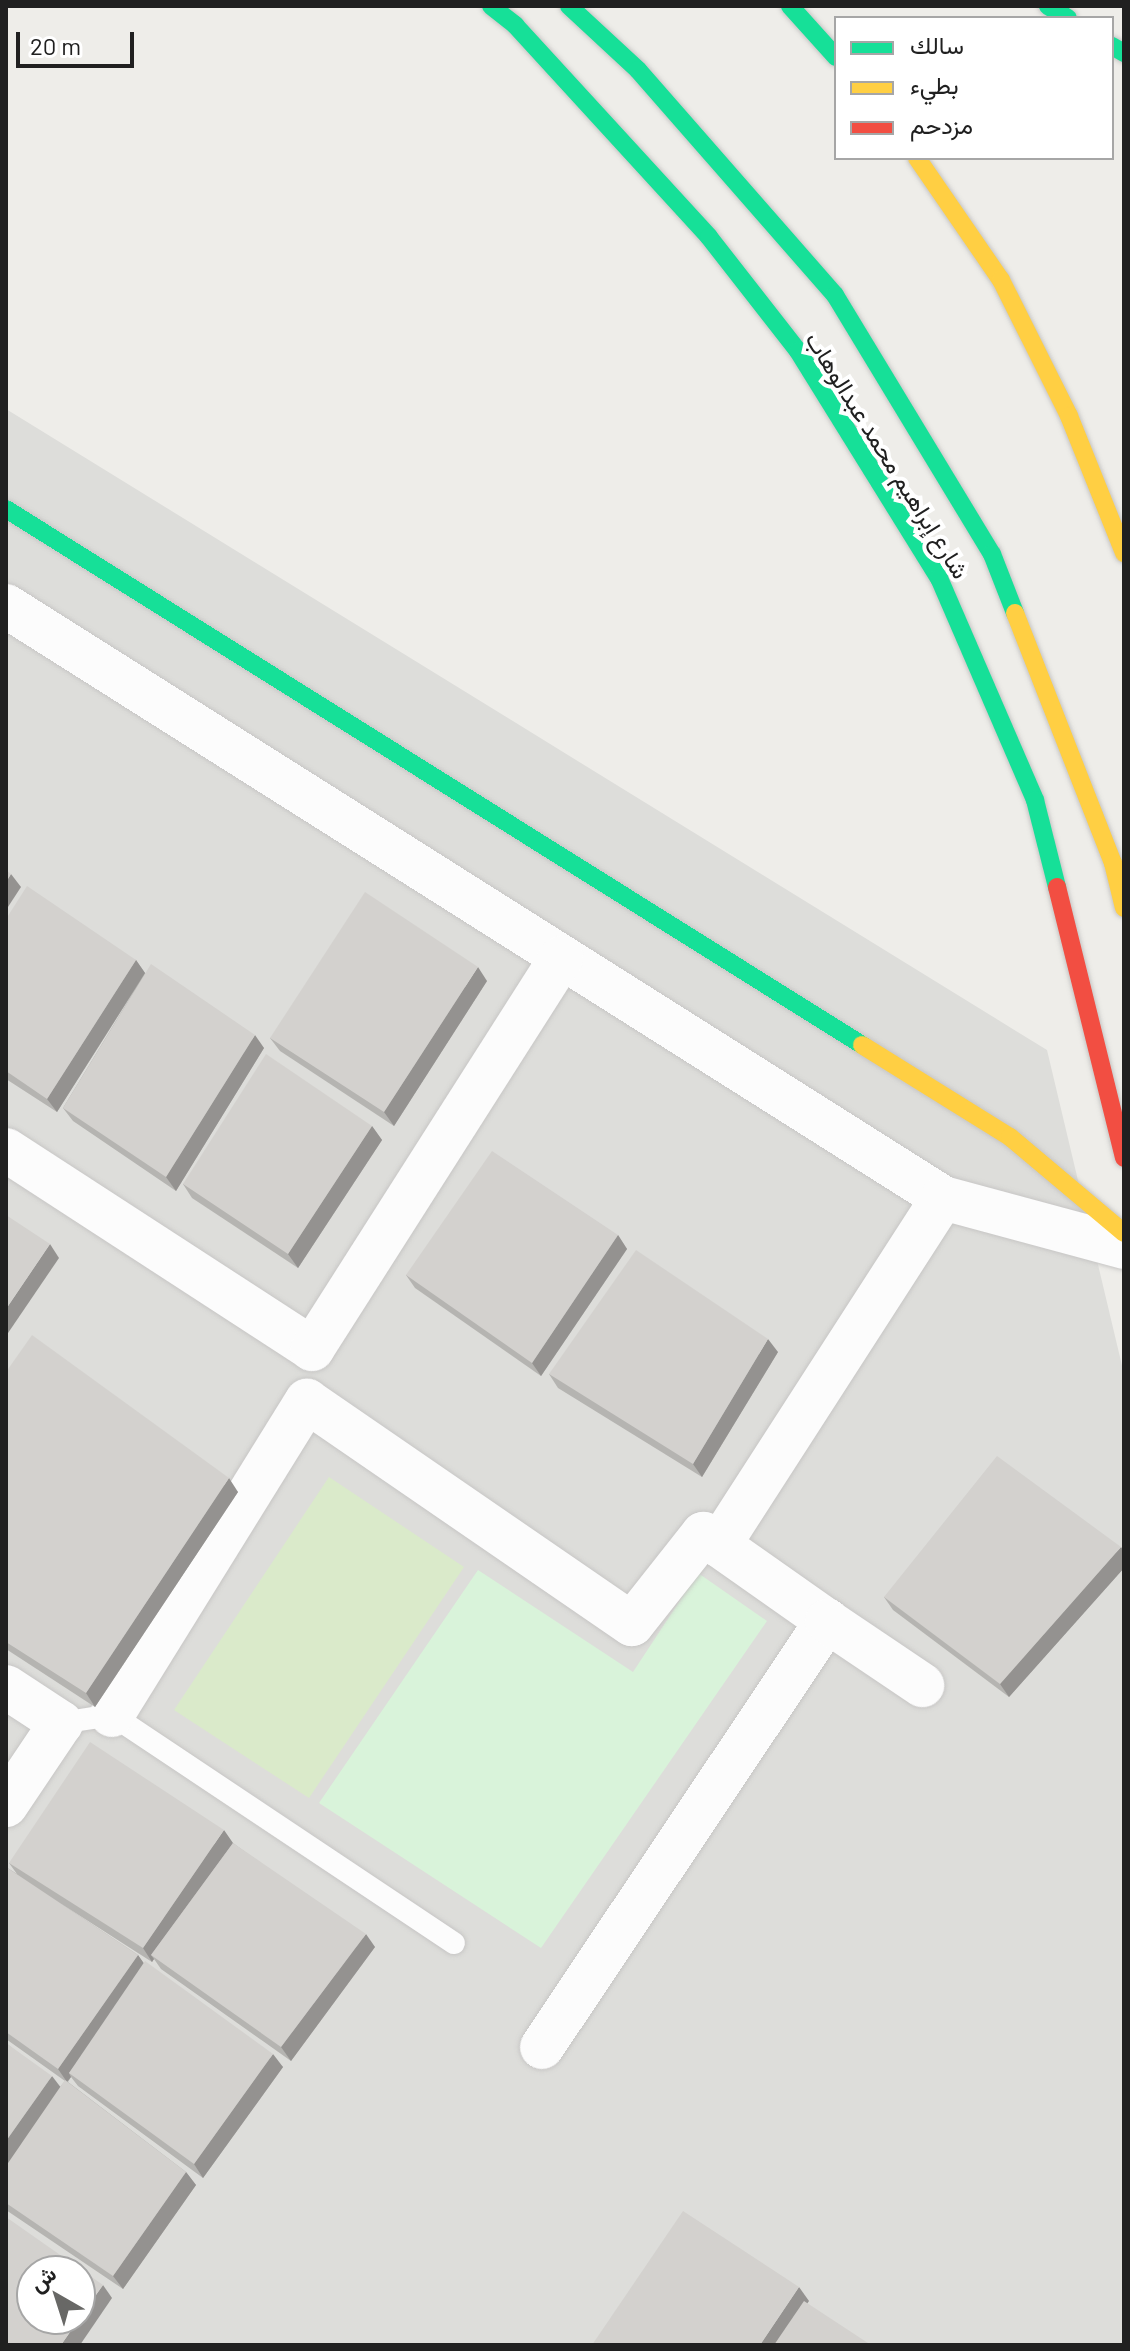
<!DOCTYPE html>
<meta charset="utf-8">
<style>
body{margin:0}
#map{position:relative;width:1130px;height:2351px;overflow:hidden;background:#eeede9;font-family:Barlow,Vazirmatn,sans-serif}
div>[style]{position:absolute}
.residential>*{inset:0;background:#ddddda}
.grass>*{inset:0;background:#daeaca}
.park>*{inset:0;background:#d9f3da}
.roads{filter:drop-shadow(0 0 2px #c7c6c5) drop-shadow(0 0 2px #c7c6c5)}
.lane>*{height:22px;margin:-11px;padding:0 11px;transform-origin:11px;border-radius:11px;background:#fcfcfc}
.street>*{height:44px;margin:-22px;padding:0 22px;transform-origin:22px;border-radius:22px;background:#fcfcfc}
.fast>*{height:18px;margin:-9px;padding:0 9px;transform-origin:9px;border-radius:9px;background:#16e098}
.slow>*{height:18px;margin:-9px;padding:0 9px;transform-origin:9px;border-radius:9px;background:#ffcf43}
.jam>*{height:18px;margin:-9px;padding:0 9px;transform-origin:9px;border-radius:9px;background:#f24e42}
.wall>*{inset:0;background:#b5b4b1}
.shaded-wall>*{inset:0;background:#949290}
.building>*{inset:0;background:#d3d1ce}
span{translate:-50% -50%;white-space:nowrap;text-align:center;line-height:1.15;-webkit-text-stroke:8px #fff;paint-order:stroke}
.street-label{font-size:24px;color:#202020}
.frame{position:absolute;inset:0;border:8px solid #202020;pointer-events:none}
.legend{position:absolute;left:834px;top:16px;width:280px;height:144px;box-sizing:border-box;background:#fff;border:2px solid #a6a6a6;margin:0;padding:10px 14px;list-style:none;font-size:24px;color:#202020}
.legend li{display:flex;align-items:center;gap:16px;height:40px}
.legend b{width:40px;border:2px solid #a6a6a6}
.north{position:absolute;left:16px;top:2255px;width:80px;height:80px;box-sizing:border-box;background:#fff;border:2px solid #a6a6a6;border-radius:50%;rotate:321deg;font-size:22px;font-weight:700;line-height:32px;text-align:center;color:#202020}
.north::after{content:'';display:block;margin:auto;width:28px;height:36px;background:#686866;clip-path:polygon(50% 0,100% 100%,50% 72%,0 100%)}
.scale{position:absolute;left:16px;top:32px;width:118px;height:36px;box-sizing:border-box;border:4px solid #202020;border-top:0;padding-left:10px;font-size:24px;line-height:28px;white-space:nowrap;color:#202020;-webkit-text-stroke:6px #fff;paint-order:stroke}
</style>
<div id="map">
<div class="residential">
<i style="clip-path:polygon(evenodd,6px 409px,1047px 1050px,1124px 1374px,1124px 2345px,6px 2345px,6px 409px,32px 2271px,80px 2271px,80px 2319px,32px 2319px,32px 2271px)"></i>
</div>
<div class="grass">
<i style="clip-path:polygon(329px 1477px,464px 1567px,309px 1798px,174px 1710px)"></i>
</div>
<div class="park">
<i style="clip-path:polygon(478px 1570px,633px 1672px,698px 1573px,767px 1621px,541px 1948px,319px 1803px)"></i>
</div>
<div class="roads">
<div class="lane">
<i style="left:61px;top:1723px;width:52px;rotate:-8.9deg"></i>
<i style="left:112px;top:1715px;width:411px;rotate:33.7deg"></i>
</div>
<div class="street">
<i style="left:6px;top:606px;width:1108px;rotate:32.28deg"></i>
<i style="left:943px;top:1198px;width:188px;rotate:15.1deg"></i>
<i style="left:6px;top:1150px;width:365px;rotate:33deg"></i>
<i style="left:312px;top:1349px;width:464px;rotate:-57.5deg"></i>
<i style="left:827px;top:1621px;width:132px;rotate:-144.9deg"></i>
<i style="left:719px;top:1545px;width:413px;rotate:-57.2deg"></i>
<i style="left:6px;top:1687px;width:66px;rotate:33.2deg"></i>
<i style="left:61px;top:1723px;width:99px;rotate:123.9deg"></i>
<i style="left:112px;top:1715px;width:370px;rotate:-58.2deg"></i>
<i style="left:307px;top:1401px;width:394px;rotate:34.5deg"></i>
<i style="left:632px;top:1624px;width:115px;rotate:-51.7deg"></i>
<i style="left:703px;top:1534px;width:19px;rotate:35deg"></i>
<i style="left:542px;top:2047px;width:513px;rotate:-56.22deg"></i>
<i style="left:827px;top:1621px;width:115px;rotate:34deg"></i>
</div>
<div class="fast">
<i style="left:491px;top:6px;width:31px;rotate:38deg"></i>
<i style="left:515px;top:25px;width:287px;rotate:47.5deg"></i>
<i style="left:709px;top:237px;width:145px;rotate:52deg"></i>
<i style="left:798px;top:351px;width:267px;rotate:58.2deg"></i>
<i style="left:939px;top:578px;width:242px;rotate:66.6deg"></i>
<i style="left:1035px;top:800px;width:90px;rotate:75.8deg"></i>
<i style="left:569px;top:6px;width:94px;rotate:42.8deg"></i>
<i style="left:638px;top:70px;width:299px;rotate:48.8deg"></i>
<i style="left:835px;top:295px;width:303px;rotate:58.8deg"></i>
<i style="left:992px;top:554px;width:63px;rotate:68.7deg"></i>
<i style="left:790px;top:6px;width:69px;rotate:48deg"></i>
<i style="left:1048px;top:6px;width:23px;rotate:31deg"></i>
<i style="left:1112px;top:46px;width:14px;rotate:30deg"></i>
<i style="left:6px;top:509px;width:1010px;rotate:32.05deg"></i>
</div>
<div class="slow">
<i style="left:917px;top:158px;width:148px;rotate:55.5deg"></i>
<i style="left:1001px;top:280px;width:152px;rotate:63.4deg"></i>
<i style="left:1069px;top:416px;width:148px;rotate:68.1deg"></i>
<i style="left:1015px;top:613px;width:269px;rotate:68.6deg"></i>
<i style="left:1113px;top:863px;width:46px;rotate:76.3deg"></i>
<i style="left:862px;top:1045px;width:174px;rotate:31.9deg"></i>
<i style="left:1010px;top:1137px;width:149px;rotate:40.1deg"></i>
</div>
<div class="jam">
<i style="left:1057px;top:887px;width:279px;rotate:76.1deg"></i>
</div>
</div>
<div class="wall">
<i style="clip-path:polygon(6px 919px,136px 960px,145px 973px,264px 1048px,176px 1191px,73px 1121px,63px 1108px,136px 988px,57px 1112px,6px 1079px)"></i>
<i style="clip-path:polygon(487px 981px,394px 1126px,280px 1051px,270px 1038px)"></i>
<i style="clip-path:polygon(372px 1126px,382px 1140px,298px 1268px,192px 1198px,183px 1184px)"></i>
<i style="clip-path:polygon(618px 1235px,627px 1249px,541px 1376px,415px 1288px,406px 1275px)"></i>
<i style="clip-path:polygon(778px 1352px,702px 1477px,558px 1388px,549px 1374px)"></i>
<i style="clip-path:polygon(6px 1372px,238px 1492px,95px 1707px,6px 1649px)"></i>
<i style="clip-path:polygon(1124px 1551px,1124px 1568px,1009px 1697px,893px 1610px,884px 1597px)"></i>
<i style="clip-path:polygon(233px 1843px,375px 1947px,291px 2061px,161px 1969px,154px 1959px,152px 1962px,60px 1903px,138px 1955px,143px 1963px,283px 2067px,203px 2178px,78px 2086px,71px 2077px,68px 2082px,186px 2172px,196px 2185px,123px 2289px,6px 2210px,6px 2043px,60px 2087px,65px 2081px,6px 2039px,6px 1867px,17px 1874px,9px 1863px)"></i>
</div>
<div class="shaded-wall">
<i style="clip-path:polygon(11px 874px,21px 887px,6px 910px,6px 882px)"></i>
<i style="clip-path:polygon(136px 960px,145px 973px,57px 1112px,47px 1099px)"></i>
<i style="clip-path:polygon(478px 967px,487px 981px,394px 1126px,384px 1112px)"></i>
<i style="clip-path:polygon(255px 1035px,264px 1048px,176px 1191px,166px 1177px)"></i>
<i style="clip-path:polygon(372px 1126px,382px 1140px,298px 1268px,288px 1254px)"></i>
<i style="clip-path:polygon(618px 1235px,627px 1249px,541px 1376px,532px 1363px)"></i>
<i style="clip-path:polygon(50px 1244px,59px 1258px,6px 1336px,6px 1309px)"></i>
<i style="clip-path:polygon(768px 1339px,778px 1352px,702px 1477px,693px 1464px)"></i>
<i style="clip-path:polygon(229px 1478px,238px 1492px,95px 1707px,86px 1693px)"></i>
<i style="clip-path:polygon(1121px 1547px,1124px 1551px,1124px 1568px,1009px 1697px,1000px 1684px)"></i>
<i style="clip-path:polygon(224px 1830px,233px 1843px,151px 1955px,154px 1959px,152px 1962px,143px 1948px)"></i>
<i style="clip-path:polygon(366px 1934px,375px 1947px,291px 2061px,281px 2047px)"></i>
<i style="clip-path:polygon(138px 1955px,148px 1969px,69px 2073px,71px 2077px,67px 2082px,58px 2069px)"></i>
<i style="clip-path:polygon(273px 2054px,283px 2067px,203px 2178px,194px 2164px)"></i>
<i style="clip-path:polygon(52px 2076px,62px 2089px,6px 2168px,6px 2141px)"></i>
<i style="clip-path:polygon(186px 2172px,196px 2185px,123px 2289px,113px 2276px)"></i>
<i style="clip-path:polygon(103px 2285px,112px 2298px,80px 2345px,61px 2345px)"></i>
<i style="clip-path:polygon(799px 2287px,809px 2301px,779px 2345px,760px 2345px)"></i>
</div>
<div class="building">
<i style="clip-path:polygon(6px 870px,11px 874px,6px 882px)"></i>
<i style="clip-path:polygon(27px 886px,136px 960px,47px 1099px,6px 1071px,6px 919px)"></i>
<i style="clip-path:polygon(365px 892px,478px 967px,384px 1112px,270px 1038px)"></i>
<i style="clip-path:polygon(151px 964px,255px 1035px,166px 1177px,63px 1108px)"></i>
<i style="clip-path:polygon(266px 1054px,372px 1126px,288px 1254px,183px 1184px)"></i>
<i style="clip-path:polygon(492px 1151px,618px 1235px,532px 1363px,406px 1275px)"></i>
<i style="clip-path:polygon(6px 1215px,50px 1244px,6px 1309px)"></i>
<i style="clip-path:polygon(636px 1250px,768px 1339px,693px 1464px,549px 1374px)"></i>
<i style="clip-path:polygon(32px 1335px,229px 1478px,86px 1693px,6px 1642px,6px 1372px)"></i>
<i style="clip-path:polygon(997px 1456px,1121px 1547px,1000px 1684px,884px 1597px)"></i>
<i style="clip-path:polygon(90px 1742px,224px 1830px,143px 1948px,9px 1863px)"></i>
<i style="clip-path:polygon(233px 1843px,366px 1934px,281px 2047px,151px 1955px)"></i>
<i style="clip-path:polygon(6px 1867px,138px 1955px,58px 2069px,6px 2032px)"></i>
<i style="clip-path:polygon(145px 1961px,273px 2054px,194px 2164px,69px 2073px)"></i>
<i style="clip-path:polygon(6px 2043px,52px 2076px,6px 2141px)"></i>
<i style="clip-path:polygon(65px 2080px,186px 2172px,113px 2276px,6px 2203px,6px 2166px)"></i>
<i style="clip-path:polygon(683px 2211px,799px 2287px,760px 2345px,592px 2345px)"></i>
<i style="clip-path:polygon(6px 2217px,103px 2285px,80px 2317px,80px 2271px,32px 2271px,32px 2319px,79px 2319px,61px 2345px,6px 2345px)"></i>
<i style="clip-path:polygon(804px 2301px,871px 2345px,774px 2345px)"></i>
</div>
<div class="street-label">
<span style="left:888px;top:455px;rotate:58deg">شارع إبراهيم محمد عبدالوهاب</span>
</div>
<div class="frame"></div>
<ul class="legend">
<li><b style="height:10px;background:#16e098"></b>سالك</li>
<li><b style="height:10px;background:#ffcf43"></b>بطيء</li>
<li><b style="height:10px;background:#f24e42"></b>مزدحم</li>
</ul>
<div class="north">ش</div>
<div class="scale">20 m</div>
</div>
